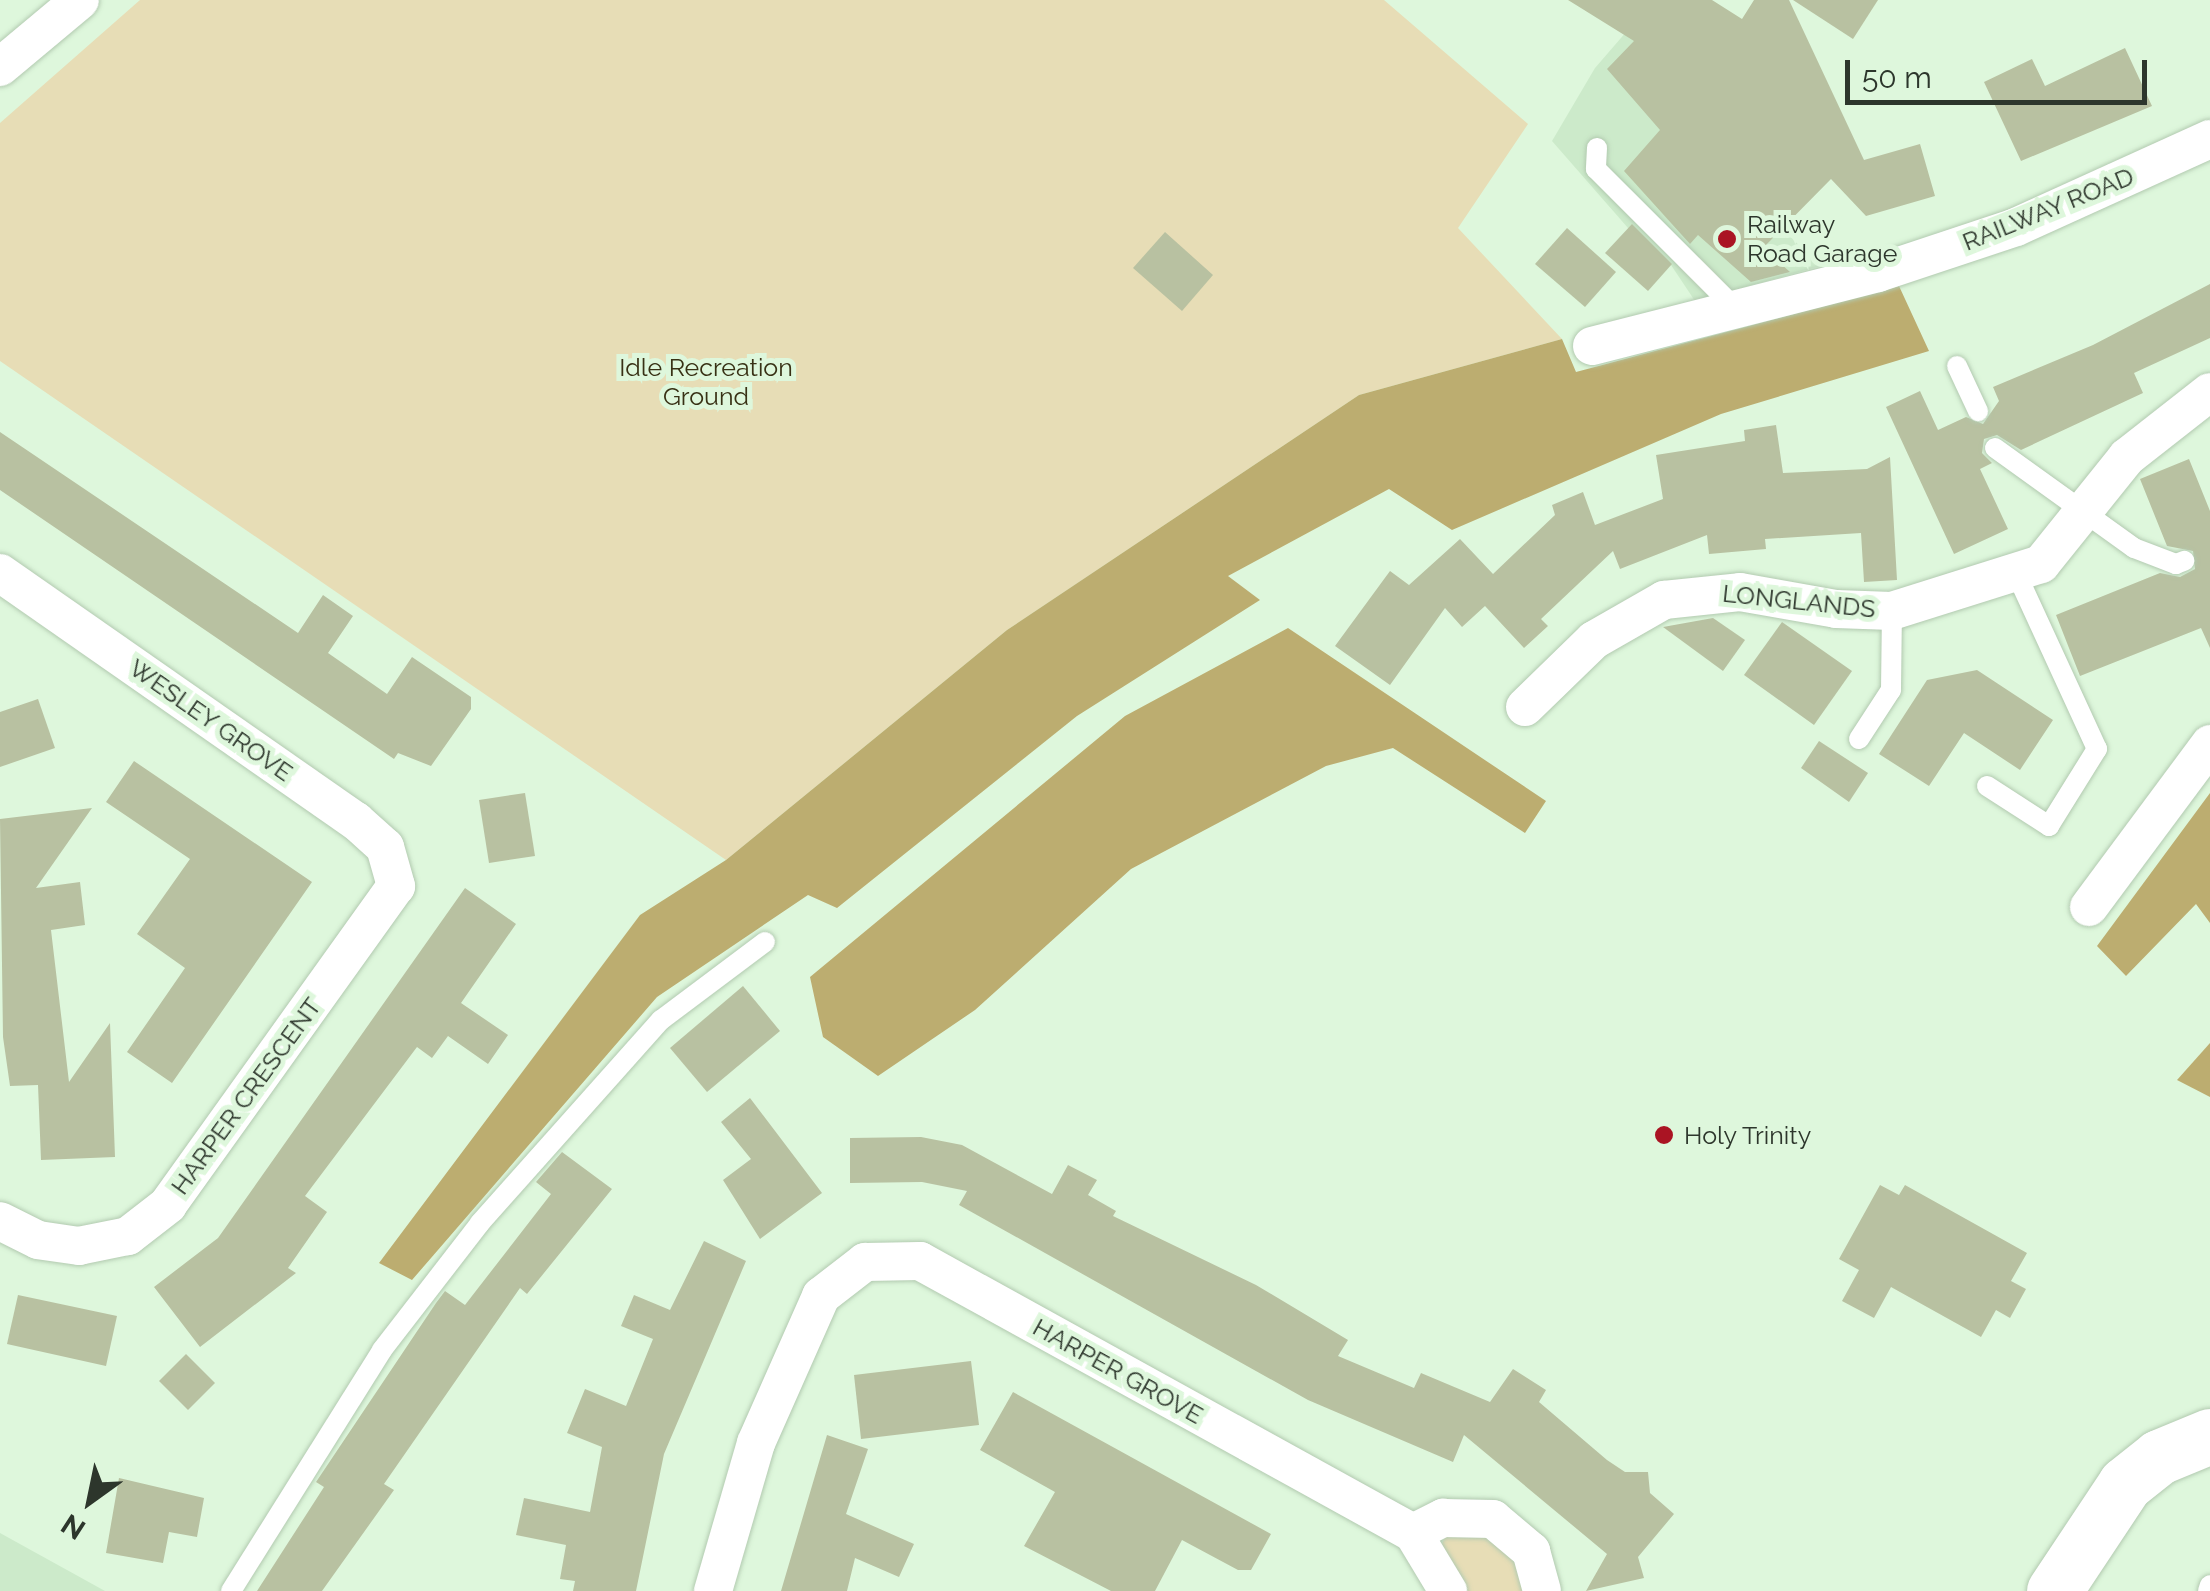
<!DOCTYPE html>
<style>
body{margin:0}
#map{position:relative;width:2210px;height:1591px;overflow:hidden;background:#def7dc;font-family:Raleway,sans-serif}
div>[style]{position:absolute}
.built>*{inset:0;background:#cceaca}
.green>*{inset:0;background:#e7ddb6}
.forest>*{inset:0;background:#bcad70}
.building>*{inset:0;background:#b8c1a1}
.roads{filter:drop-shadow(0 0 2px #b2cab0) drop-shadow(0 0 2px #b2cab0)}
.lane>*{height:20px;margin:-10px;padding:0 10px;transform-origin:10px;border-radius:10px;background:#fff}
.street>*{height:38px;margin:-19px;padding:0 19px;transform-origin:19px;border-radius:19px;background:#fff}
.secondary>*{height:55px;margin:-27.5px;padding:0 27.5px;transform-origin:27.5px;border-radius:27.5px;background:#fff}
.dots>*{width:28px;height:28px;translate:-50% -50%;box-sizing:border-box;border:5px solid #def7dc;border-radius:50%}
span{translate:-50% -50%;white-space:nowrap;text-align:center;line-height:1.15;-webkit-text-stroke:10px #def7dc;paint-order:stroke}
.street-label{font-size:25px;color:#2d362c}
.poi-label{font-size:25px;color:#2d362c}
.left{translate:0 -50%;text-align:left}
.park-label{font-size:25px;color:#383115}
.north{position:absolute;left:40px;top:1451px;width:100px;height:100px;-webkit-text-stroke:8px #def7dc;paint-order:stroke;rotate:213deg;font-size:28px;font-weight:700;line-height:40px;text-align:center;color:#2d362c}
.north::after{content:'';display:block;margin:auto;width:35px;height:45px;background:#2d362c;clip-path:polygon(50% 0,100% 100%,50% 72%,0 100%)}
.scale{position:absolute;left:1845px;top:60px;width:302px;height:45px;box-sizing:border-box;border:5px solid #2d362c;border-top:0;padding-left:12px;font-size:30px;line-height:35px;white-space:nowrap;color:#2d362c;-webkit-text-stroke:8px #def7dc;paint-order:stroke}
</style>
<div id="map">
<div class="built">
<i style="clip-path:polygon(1640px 16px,1734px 181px,1820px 266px,1695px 301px,1671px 265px,1628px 228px,1552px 141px,1595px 68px)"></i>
<i style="clip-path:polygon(0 1533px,105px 1591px,0 1591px)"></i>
</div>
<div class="green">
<i style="clip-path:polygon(140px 0,1384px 0,1528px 124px,1458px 228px,1562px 339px,1359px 395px,1007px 630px,726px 860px,0 361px,0 123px)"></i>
<i style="clip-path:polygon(1474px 1529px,1511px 1545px,1529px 1591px,1465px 1591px,1442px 1544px,1446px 1535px)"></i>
</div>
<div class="forest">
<i style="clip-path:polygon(1899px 286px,1929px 351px,1721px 414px,1452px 530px,1389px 489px,1228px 576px,1260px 600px,1077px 716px,837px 908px,808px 895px,657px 997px,412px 1280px,379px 1263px,640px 915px,726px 860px,1007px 630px,1359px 395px,1562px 339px,1576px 372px)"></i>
<i style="clip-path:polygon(1288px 628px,1546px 801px,1525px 833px,1393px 748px,1326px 766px,1131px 869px,975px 1010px,878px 1076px,823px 1037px,810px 977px,1125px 716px)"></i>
<i style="clip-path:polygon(2210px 793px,2210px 923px,2196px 904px,2126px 976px,2097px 946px)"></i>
<i style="clip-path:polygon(2210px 1043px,2210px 1097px,2177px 1080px)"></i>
</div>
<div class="building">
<i style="clip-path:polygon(1568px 0,1712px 0,1742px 19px,1754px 0,1789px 0,1864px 160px,1920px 144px,1935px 196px,1866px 216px,1831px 179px,1763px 248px,1790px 272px,1751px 282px,1698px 235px,1690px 244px,1624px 171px,1660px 130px,1607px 69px,1634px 41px)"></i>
<i style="clip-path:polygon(1793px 0,1878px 0,1853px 39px)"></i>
<i style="clip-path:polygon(2125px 48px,2152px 106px,2021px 161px,1984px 82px,2032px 59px,2045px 86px)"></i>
<i style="clip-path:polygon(1632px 224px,1672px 264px,1648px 291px,1605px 253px)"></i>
<i style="clip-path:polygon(1567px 228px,1616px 272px,1585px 307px,1535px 264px)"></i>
<i style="clip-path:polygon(1165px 232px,1213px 275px,1182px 311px,1133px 268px)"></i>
<i style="clip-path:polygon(2210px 284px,2210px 338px,2134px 373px,2143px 393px,2021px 450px,1997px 435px,1984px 439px,1982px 453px,1992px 463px,1980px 469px,2008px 529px,1954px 554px,1886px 407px,1920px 391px,1938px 430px,1966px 417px,1983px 424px,1999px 401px,1993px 387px,2093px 345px)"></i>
<i style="clip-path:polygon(1776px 425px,1783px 473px,1867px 469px,1890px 457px,1897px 580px,1864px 582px,1861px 533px,1765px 539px,1766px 549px,1709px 554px,1707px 535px,1620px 569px,1613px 551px,1541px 619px,1548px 626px,1524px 648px,1485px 606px,1462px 627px,1445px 608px,1390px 685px,1335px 646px,1390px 571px,1409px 585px,1460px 539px,1493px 574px,1555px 515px,1552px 505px,1583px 492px,1595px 525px,1663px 499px,1656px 455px,1745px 441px,1744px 430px)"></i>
<i style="clip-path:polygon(0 432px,298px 633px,323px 595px,353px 616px,328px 653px,387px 694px,412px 657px,471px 697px,471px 709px,431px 766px,398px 753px,394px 759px,0 490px)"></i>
<i style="clip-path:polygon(2189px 459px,2210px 511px,2210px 648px,2201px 628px,2080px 676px,2056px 615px,2160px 573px,2180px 577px,2195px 569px,2193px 551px,2167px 546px,2140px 479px)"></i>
<i style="clip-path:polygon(1713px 618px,1745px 640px,1723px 671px,1663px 627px)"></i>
<i style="clip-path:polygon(1782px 622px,1852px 671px,1814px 725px,1744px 675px)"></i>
<i style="clip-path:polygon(1977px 670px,2053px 720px,2020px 770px,1964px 733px,1929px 786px,1879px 754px,1927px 680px)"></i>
<i style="clip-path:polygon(38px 699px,55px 748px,0 767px,0 712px)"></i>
<i style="clip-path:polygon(1819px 741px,1868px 773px,1849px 802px,1801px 768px)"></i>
<i style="clip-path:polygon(134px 761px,312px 882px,172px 1083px,127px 1052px,185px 968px,137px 934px,190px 859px,106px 802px)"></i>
<i style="clip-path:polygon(525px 793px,535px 856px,489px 863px,479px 800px)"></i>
<i style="clip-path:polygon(92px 808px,36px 888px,80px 882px,85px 925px,51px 930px,69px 1082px,110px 1023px,115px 1157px,41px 1160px,38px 1085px,10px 1086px,3px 1037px,0 819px)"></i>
<i style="clip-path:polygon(465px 888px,516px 924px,461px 1003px,508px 1035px,488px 1064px,448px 1036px,432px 1058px,417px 1047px,305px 1196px,327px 1212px,288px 1268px,296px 1273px,200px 1347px,154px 1287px,218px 1238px)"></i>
<i style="clip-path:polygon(743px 986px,780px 1031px,707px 1092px,670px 1048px)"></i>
<i style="clip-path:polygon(750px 1098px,822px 1193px,760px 1239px,723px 1180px,751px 1159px,721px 1122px)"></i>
<i style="clip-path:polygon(921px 1137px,962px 1145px,1052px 1194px,1068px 1165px,1097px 1180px,1088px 1195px,1116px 1211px,1113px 1216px,1256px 1285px,1348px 1340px,1338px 1356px,1414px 1388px,1421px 1373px,1490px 1402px,1513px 1369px,1546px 1390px,1539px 1402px,1607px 1460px,1625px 1472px,1648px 1472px,1650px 1493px,1674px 1514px,1638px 1557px,1644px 1578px,1586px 1591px,1607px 1554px,1464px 1435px,1453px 1462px,1308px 1400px,959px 1205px,967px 1191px,922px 1182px,850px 1183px,850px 1138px)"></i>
<i style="clip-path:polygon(562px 1152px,612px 1189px,527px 1294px,520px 1288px,384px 1484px,394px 1490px,322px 1591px,257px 1591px,324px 1487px,316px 1482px,436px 1303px,445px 1291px,465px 1305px,551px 1194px,536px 1182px)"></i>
<i style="clip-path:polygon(1880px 1185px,1899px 1195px,1905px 1185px,2027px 1253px,2011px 1281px,2026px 1289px,2010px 1318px,1996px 1310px,1981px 1337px,1891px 1287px,1874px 1318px,1842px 1301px,1859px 1270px,1839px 1259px)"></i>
<i style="clip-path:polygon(704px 1241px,746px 1261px,664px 1454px,636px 1591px,573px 1591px,575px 1581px,560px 1579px,566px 1545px,516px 1535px,524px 1498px,590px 1512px,602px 1447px,567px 1433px,585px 1389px,626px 1406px,653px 1339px,621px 1326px,634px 1295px,670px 1310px)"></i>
<i style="clip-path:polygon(18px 1295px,117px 1316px,106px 1366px,7px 1344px)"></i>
<i style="clip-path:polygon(186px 1354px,215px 1383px,188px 1410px,159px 1381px)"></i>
<i style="clip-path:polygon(971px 1361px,979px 1425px,861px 1439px,854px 1375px)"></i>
<i style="clip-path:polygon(1013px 1392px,1271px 1534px,1251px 1570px,1238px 1570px,1182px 1540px,1155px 1591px,1111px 1591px,1024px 1546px,1055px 1492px,980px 1450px)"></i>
<i style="clip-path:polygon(827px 1435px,868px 1449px,846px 1514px,914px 1544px,899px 1577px,855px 1558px,847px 1591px,781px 1591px)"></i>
<i style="clip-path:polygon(119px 1478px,204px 1498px,197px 1537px,169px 1532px,163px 1563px,106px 1553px)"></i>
</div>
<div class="roads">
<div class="lane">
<i style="left:1597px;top:148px;width:21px;rotate:93deg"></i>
<i style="left:1596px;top:169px;width:195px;rotate:45deg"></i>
<i style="left:1957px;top:366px;width:50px;rotate:65deg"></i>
<i style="left:1995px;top:448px;width:171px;rotate:35.7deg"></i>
<i style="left:2134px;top:548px;width:45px;rotate:20.9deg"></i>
<i style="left:2176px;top:564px;width:9px;rotate:-21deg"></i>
<i style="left:1859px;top:739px;width:59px;rotate:-56.9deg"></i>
<i style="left:1891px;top:690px;width:79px;rotate:-89.3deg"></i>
<i style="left:1987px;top:786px;width:74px;rotate:32.8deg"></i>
<i style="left:2049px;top:826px;width:91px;rotate:-58.1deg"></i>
<i style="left:2097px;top:749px;width:194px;rotate:-114.7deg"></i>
<i style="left:231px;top:1591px;width:284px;rotate:-57.9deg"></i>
<i style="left:382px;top:1350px;width:160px;rotate:-52.3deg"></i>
<i style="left:480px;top:1223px;width:272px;rotate:-48.3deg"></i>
<i style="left:661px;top:1020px;width:130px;rotate:-36.9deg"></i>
<i style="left:2208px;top:1591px;width:6px;rotate:-72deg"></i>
</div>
<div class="street">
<i style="left:0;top:67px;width:104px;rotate:-39.9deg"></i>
<i style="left:1592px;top:346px;width:295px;rotate:-14.3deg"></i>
<i style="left:1878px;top:273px;width:145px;rotate:-18.4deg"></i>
<i style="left:2016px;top:227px;width:213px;rotate:-24.4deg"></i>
<i style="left:0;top:573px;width:434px;rotate:34.9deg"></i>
<i style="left:356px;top:821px;width:39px;rotate:42deg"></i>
<i style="left:385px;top:847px;width:41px;rotate:74.2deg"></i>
<i style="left:396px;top:886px;width:392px;rotate:125.6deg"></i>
<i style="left:168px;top:1205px;width:51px;rotate:142.2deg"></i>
<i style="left:128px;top:1236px;width:50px;rotate:168.5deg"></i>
<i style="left:79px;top:1246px;width:41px;rotate:-171.7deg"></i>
<i style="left:38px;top:1240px;width:42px;rotate:-153.4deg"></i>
<i style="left:1525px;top:707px;width:96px;rotate:-44.2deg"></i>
<i style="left:1594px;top:640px;width:81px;rotate:-29.7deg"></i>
<i style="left:1664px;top:600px;width:76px;rotate:-6deg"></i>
<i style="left:1740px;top:592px;width:97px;rotate:10deg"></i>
<i style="left:1836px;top:609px;width:56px;rotate:2deg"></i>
<i style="left:1892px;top:611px;width:156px;rotate:-17.5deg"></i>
<i style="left:2041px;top:564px;width:137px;rotate:-51.2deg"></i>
<i style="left:2127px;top:457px;width:105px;rotate:-38.1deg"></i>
<i style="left:2089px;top:907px;width:203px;rotate:-53.4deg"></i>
<i style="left:1413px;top:1533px;width:34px;rotate:-27deg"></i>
<i style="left:1443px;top:1518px;width:50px;rotate:1.1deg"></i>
<i style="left:1493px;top:1519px;width:50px;rotate:40.1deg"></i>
<i style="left:1531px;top:1551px;width:41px;rotate:74.6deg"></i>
<i style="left:713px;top:1591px;width:154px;rotate:-73.8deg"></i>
<i style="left:756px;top:1443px;width:161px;rotate:-66.1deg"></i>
<i style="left:821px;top:1296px;width:56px;rotate:-37.7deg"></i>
<i style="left:865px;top:1262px;width:55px;rotate:-1deg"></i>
<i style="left:920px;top:1261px;width:563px;rotate:28.89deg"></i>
<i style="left:1413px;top:1533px;width:68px;rotate:58.9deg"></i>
</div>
<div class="secondary">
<i style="left:2054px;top:1591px;width:128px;rotate:-56.4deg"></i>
<i style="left:2125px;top:1484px;width:43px;rotate:-38.5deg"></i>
<i style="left:2159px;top:1457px;width:55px;rotate:-22.4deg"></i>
</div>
</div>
<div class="dots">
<i style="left:1727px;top:239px;background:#aa1423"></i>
<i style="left:1664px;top:1135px;background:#aa1423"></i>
</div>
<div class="street-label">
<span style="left:2048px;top:209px;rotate:-22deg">RAILWAY ROAD</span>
<span style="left:1799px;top:601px;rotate:6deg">LONGLANDS</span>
<span style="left:211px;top:720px;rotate:35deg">WESLEY GROVE</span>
<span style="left:246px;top:1096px;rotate:-54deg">HARPER CRESCENT</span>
<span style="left:1118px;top:1371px;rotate:29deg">HARPER GROVE</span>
</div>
<div class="poi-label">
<span class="left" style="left:1747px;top:239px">Railway<br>Road Garage</span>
<span class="left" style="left:1684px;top:1135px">Holy Trinity</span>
</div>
<div class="park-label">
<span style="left:706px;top:382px">Idle Recreation<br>Ground</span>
</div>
<div class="north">N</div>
<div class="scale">50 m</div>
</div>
